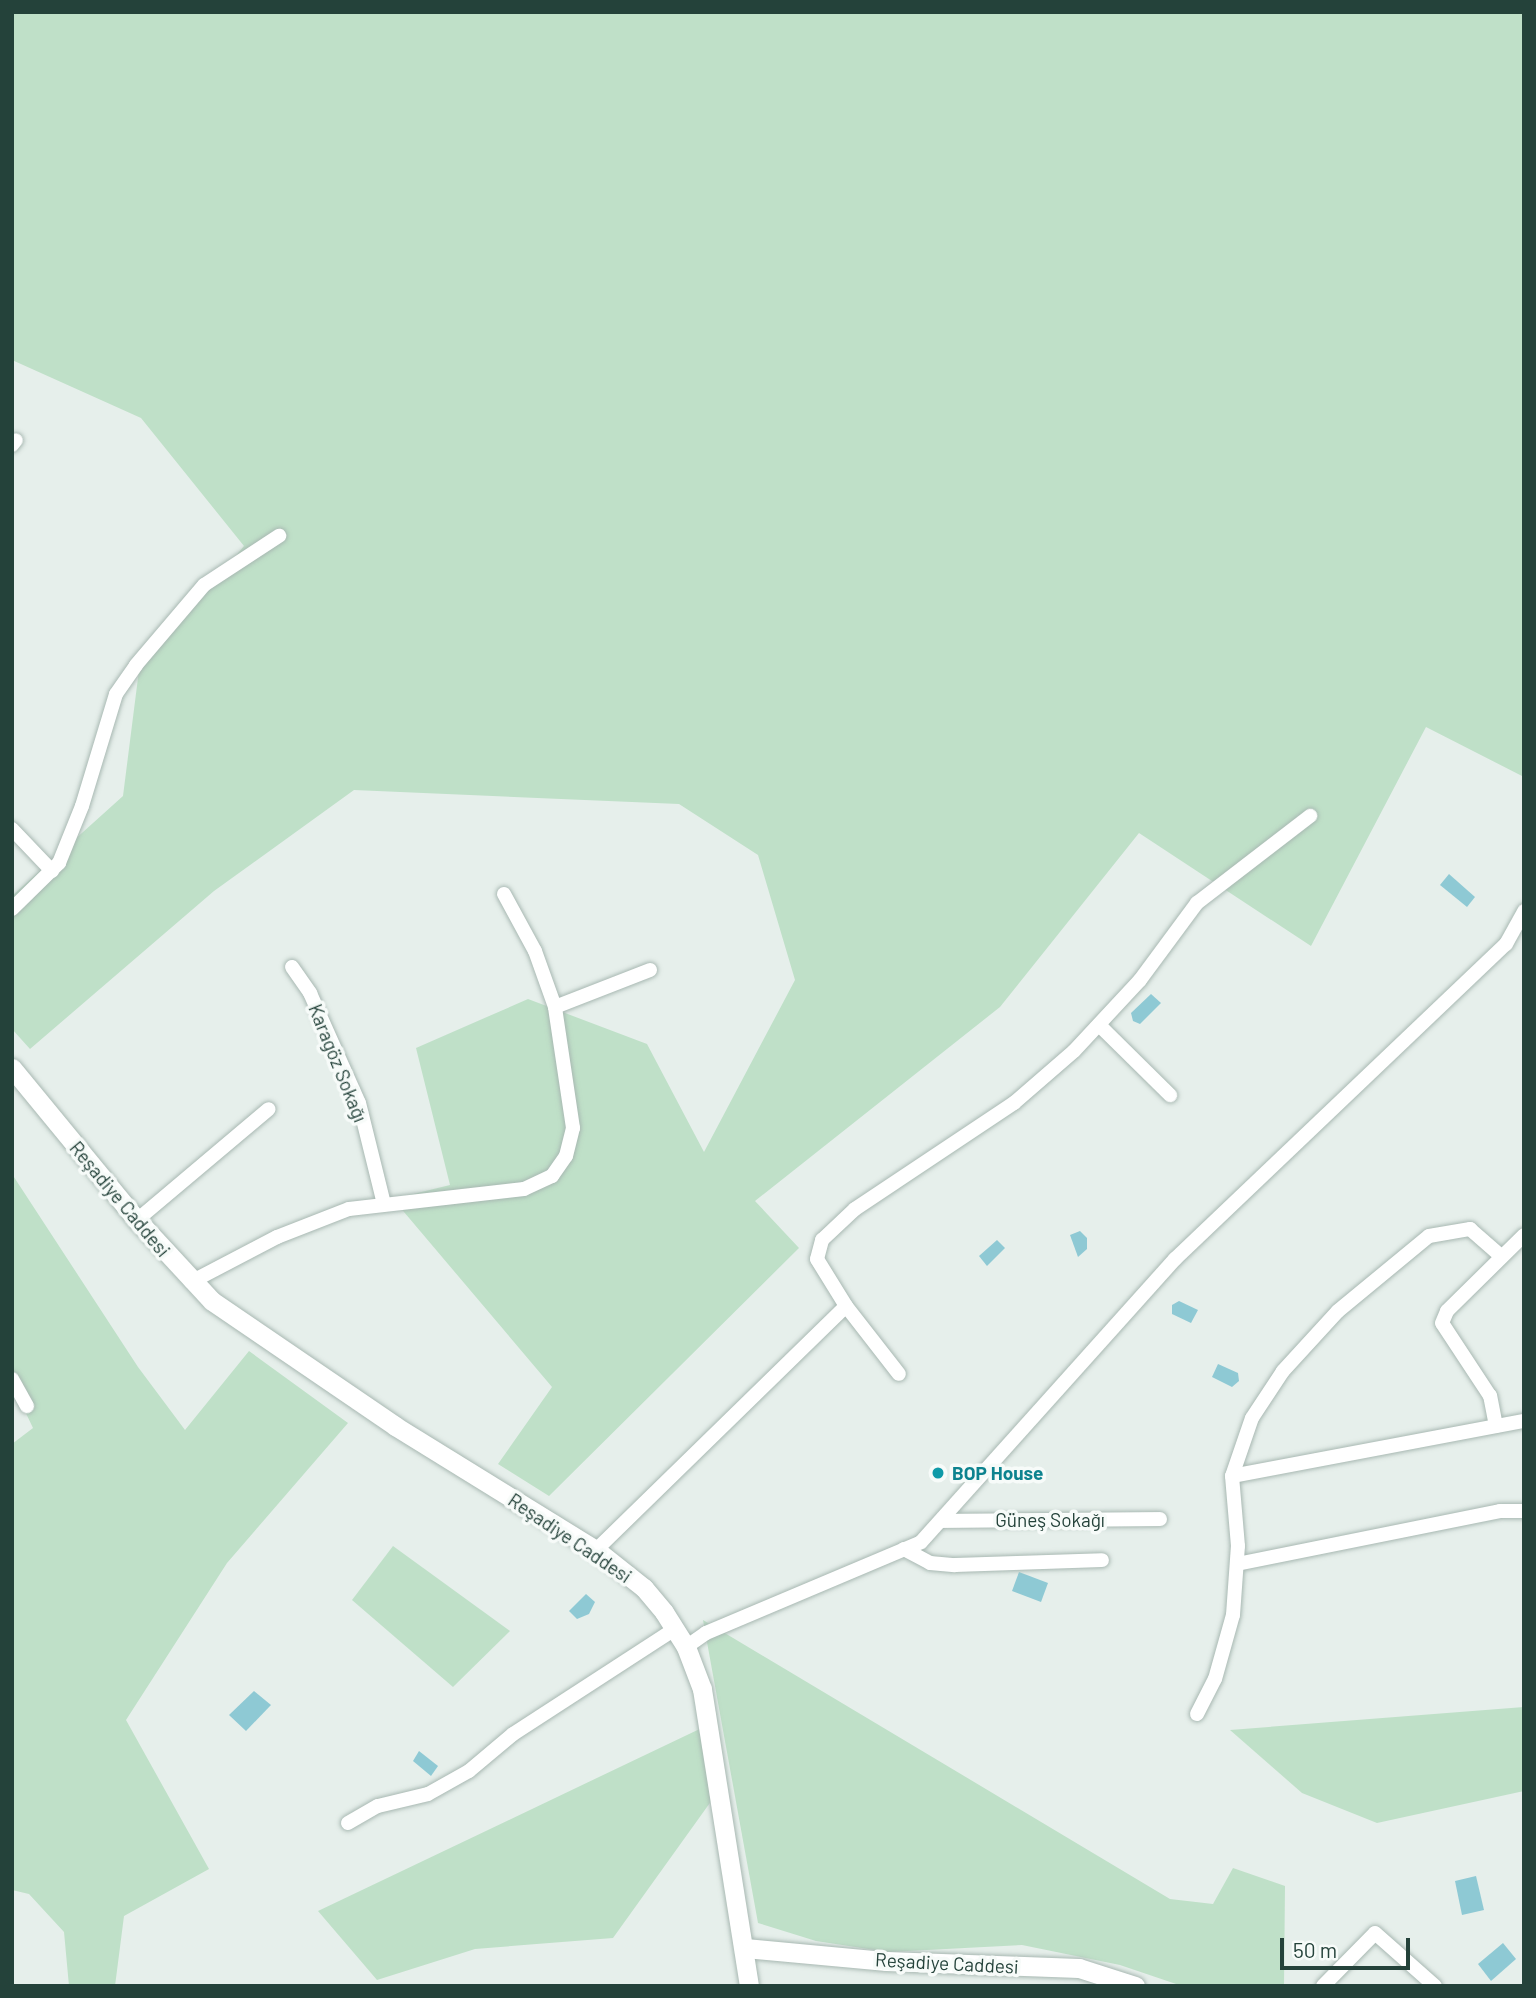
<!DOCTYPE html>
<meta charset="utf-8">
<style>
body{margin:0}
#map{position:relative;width:1536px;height:1998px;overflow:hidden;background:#e6efeb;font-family:Barlow,sans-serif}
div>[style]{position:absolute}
.green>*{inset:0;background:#bfe0c8}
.water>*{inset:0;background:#8ec9d4}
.roads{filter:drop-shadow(0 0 2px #a8b8b2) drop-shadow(0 0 2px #a8b8b2)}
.street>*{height:14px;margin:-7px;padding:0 7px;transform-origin:7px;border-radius:7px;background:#fff}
.secondary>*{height:19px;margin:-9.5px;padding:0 9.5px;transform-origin:9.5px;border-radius:9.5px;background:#fff}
.dots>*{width:19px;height:19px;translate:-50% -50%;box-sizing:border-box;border:4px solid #f7fbf9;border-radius:50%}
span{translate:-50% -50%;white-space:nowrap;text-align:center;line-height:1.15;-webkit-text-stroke:7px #f7fbf9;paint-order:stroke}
.street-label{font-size:19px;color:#24423a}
.culture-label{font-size:19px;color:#0d838f;font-weight:700}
.left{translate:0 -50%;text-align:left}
.frame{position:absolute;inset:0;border:14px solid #24423a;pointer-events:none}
.scale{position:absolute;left:1280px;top:1938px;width:130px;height:32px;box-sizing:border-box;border:4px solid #24423a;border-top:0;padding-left:9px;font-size:21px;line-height:24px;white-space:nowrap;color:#24423a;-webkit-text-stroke:5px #f7fbf9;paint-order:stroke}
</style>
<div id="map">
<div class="green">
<i style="clip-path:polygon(12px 12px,1524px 12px,1524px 777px,1426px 727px,1311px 946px,1139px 833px,1000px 1007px,755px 1201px,799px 1248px,549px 1496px,498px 1464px,552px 1387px,393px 1199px,450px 1185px,416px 1048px,528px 999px,647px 1044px,704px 1152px,795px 980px,758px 855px,679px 804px,354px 790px,214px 891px,30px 1049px,12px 1029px,12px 896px,123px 796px,139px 670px,244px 546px,141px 418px,12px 360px)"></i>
<i style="clip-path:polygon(12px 1174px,138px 1367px,185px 1430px,249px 1351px,348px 1423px,227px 1563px,126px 1720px,209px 1869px,124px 1916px,115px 1986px,69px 1986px,64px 1932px,29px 1894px,12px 1890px,12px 1444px,33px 1428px,12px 1384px)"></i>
<i style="clip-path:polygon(393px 1546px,510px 1631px,453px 1687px,352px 1600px)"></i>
<i style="clip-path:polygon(703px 1620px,1170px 1899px,1213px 1904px,1233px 1868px,1285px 1886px,1284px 1986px,1182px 1986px,1120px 1965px,1022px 1945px,888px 1952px,816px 1941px,758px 1923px)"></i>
<i style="clip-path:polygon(1524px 1707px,1524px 1791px,1377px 1823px,1302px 1793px,1230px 1730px)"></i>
<i style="clip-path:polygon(708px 1725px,712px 1800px,613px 1938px,475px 1949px,377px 1980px,318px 1911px)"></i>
</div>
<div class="water">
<i style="clip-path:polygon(1449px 874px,1475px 897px,1467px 907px,1440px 885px)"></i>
<i style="clip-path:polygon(1151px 994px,1161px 1003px,1140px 1024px,1133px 1021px,1131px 1013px)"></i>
<i style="clip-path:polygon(1080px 1231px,1087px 1238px,1087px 1249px,1078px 1257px,1070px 1235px)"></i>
<i style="clip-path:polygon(997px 1240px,1005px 1248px,987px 1266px,979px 1256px)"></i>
<i style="clip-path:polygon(1179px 1301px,1198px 1310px,1191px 1323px,1172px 1314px,1172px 1305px)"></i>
<i style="clip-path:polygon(1218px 1364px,1238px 1373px,1239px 1381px,1232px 1387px,1212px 1377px)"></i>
<i style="clip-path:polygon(1019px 1572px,1048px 1583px,1041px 1602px,1012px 1591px)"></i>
<i style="clip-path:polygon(586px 1594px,595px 1602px,589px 1614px,577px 1619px,569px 1611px)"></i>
<i style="clip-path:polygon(254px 1691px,271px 1705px,246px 1731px,229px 1715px)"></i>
<i style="clip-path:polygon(419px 1751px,438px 1766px,431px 1776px,413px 1761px)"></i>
<i style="clip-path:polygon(1476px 1876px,1484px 1910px,1462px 1915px,1455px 1881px)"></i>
<i style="clip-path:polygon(1503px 1943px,1516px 1959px,1491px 1981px,1478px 1964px)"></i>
</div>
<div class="roads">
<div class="street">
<i style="left:12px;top:445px;width:6px;rotate:-51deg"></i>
<i style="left:12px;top:829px;width:58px;rotate:46.4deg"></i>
<i style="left:504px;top:894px;width:65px;rotate:61.5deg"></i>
<i style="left:535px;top:951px;width:59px;rotate:70.3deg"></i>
<i style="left:12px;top:909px;width:66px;rotate:-44.4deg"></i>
<i style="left:59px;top:863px;width:61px;rotate:-68deg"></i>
<i style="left:82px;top:806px;width:117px;rotate:-73.1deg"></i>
<i style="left:116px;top:694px;width:35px;rotate:-55deg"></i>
<i style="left:136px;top:665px;width:105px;rotate:-49.6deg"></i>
<i style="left:204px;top:585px;width:90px;rotate:-33.2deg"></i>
<i style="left:292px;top:967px;width:32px;rotate:55deg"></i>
<i style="left:310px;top:993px;width:120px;rotate:66deg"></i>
<i style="left:359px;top:1103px;width:104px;rotate:76.1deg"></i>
<i style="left:1099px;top:1025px;width:100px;rotate:44.6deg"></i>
<i style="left:137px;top:1220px;width:172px;rotate:-40.1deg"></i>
<i style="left:191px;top:1282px;width:97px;rotate:-27.6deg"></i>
<i style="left:277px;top:1237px;width:77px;rotate:-21.3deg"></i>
<i style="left:349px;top:1209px;width:176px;rotate:-6.5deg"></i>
<i style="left:524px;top:1189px;width:31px;rotate:-25deg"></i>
<i style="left:552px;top:1176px;width:24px;rotate:-55deg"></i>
<i style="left:566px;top:1156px;width:29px;rotate:-76deg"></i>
<i style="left:573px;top:1128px;width:122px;rotate:-98.5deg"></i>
<i style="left:555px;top:1007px;width:102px;rotate:-21.3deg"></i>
<i style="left:846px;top:1306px;width:86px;rotate:52.1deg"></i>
<i style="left:12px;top:1379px;width:31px;rotate:61deg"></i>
<i style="left:1496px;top:1426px;width:31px;rotate:-101deg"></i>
<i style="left:1490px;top:1396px;width:87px;rotate:-123.3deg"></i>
<i style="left:1442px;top:1323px;width:13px;rotate:-67deg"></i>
<i style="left:1447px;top:1311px;width:108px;rotate:-44.6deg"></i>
<i style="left:1232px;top:1476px;width:297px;rotate:-10.7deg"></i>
<i style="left:941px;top:1521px;width:219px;rotate:-0.5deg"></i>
<i style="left:904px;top:1549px;width:30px;rotate:28deg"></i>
<i style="left:930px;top:1563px;width:25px;rotate:5deg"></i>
<i style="left:955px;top:1565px;width:147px;rotate:-1.9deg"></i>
<i style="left:596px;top:1550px;width:349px;rotate:-44.3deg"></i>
<i style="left:846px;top:1306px;width:55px;rotate:-121.7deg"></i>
<i style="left:817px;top:1259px;width:20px;rotate:-75deg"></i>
<i style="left:822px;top:1240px;width:45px;rotate:-43.2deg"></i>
<i style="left:855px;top:1209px;width:191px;rotate:-33.7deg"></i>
<i style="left:1014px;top:1103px;width:79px;rotate:-40.9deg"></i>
<i style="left:1074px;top:1051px;width:97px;rotate:-47.1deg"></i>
<i style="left:1140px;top:980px;width:96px;rotate:-53.5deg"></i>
<i style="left:1197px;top:903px;width:143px;rotate:-37.6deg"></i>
<i style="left:1237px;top:1564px;width:268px;rotate:-11.4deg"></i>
<i style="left:1500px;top:1511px;width:24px"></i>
<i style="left:686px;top:1647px;width:24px;rotate:-35deg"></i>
<i style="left:706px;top:1633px;width:233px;rotate:-22.9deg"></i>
<i style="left:921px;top:1542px;width:380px;rotate:-48.1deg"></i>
<i style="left:1175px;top:1259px;width:457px;rotate:-43.6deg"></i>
<i style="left:1506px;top:944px;width:38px;rotate:-61deg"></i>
<i style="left:1197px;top:1714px;width:39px;rotate:-63deg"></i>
<i style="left:1215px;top:1679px;width:66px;rotate:-74.3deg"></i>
<i style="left:1233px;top:1615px;width:69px;rotate:-85.9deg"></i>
<i style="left:1238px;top:1546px;width:70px;rotate:-94.9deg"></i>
<i style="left:1232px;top:1476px;width:61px;rotate:-71deg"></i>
<i style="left:1252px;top:1418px;width:56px;rotate:-56.6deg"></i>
<i style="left:1283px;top:1371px;width:81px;rotate:-47.5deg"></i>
<i style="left:1338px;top:1311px;width:118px;rotate:-39.5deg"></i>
<i style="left:1429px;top:1236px;width:42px;rotate:-9.7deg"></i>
<i style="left:1470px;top:1229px;width:41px;rotate:41.1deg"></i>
<i style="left:348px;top:1823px;width:34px;rotate:-30deg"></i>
<i style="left:378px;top:1806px;width:51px;rotate:-13.5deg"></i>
<i style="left:428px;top:1794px;width:47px;rotate:-29.3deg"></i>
<i style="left:469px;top:1771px;width:57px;rotate:-40.1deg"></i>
<i style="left:513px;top:1734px;width:194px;rotate:-33deg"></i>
<i style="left:1323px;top:1986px;width:74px;rotate:-45.5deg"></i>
<i style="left:1375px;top:1933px;width:80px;rotate:41.5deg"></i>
</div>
<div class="secondary">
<i style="left:12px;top:1068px;width:197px;rotate:50.6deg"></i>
<i style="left:137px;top:1220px;width:110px;rotate:47.2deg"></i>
<i style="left:212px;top:1301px;width:222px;rotate:34.3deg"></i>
<i style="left:395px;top:1426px;width:236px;rotate:31.7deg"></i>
<i style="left:596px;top:1550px;width:61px;rotate:38.4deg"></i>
<i style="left:644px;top:1588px;width:31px;rotate:50deg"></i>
<i style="left:664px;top:1612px;width:41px;rotate:57.8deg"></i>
<i style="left:686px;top:1647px;width:45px;rotate:69.1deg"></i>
<i style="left:702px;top:1689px;width:301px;rotate:81deg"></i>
<i style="left:745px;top:1948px;width:142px;rotate:5.3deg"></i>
<i style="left:886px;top:1961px;width:193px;rotate:2.1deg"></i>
<i style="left:1079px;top:1968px;width:59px;rotate:17.8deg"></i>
</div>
</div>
<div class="dots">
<i style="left:938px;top:1473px;background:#0f9aa8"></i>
</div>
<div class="street-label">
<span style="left:338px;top:1063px;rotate:68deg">Karagöz Sokağı</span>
<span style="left:120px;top:1199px;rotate:50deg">Reşadiye Caddesi</span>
<span style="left:1050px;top:1520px">Güneş Sokağı</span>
<span style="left:570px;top:1538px;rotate:34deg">Reşadiye Caddesi</span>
<span style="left:947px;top:1963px;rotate:3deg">Reşadiye Caddesi</span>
</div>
<div class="culture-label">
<span class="left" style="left:952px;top:1473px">BOP House</span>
</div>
<div class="frame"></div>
<div class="scale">50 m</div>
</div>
